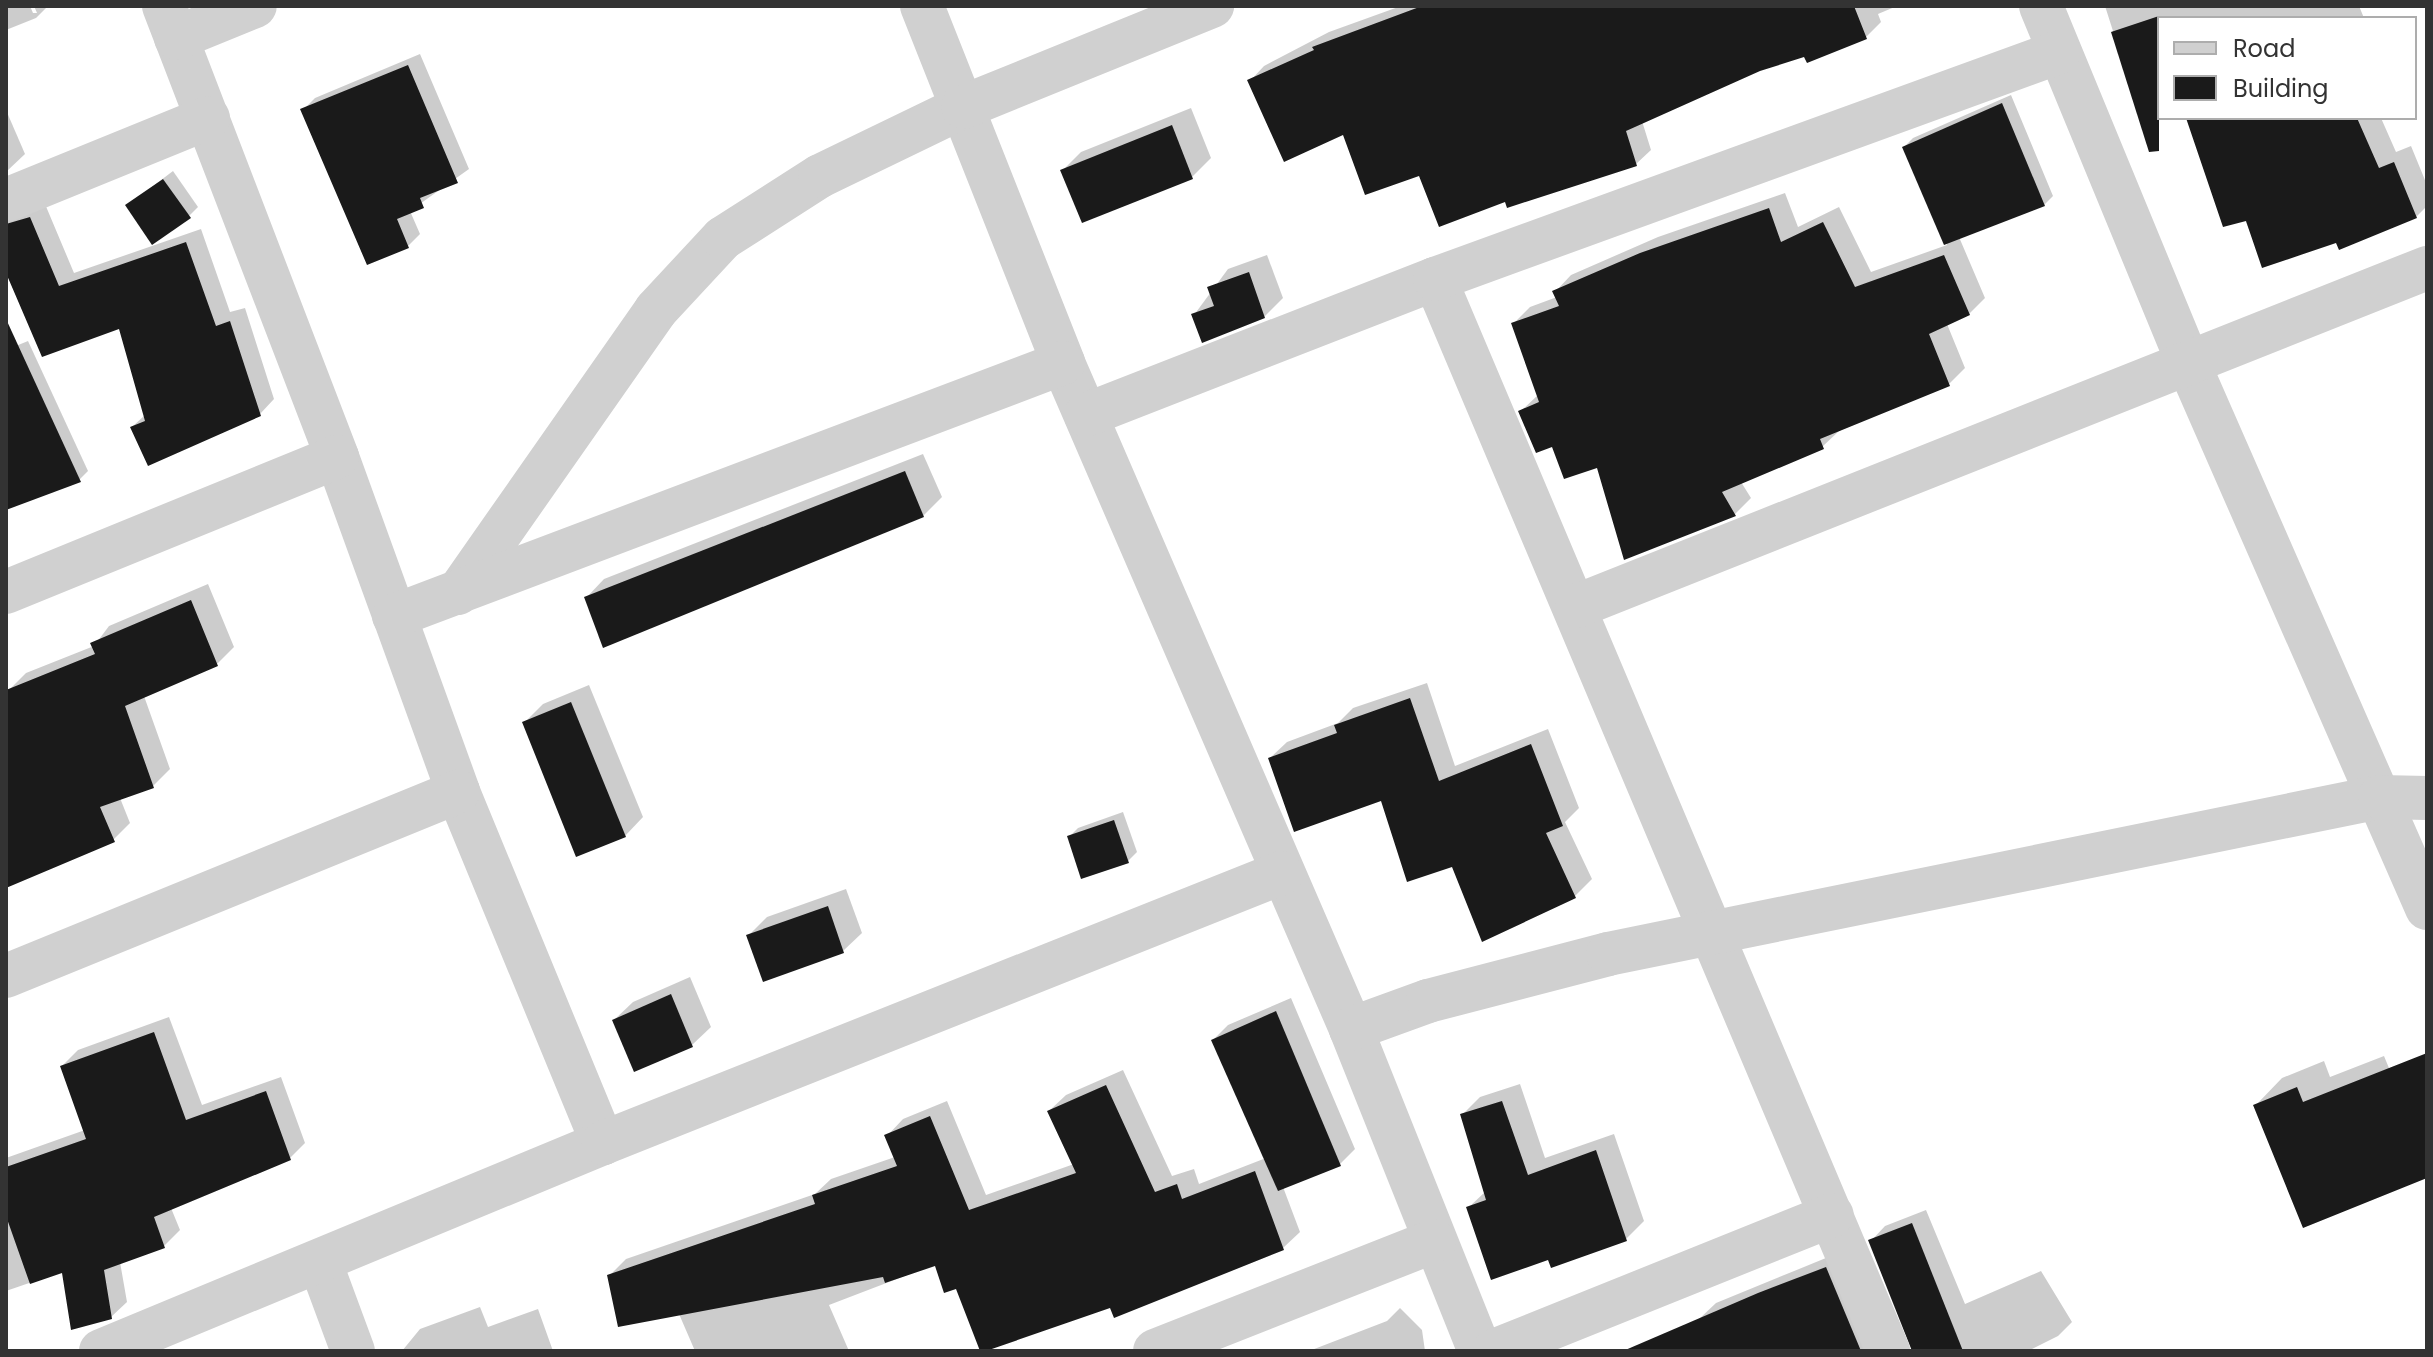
<!DOCTYPE html>
<style>
body{margin:0}
#map{position:relative;width:2433px;height:1357px;overflow:hidden;background:#fff;font-family:Poppins,sans-serif}
div>[style]{position:absolute}
.shadow>*{inset:0;background:#0003}
.building>*{inset:0;background:#1a1a1a}
.minor>*{height:44px;margin:-22px;padding:0 22px;transform-origin:22px;border-radius:22px;background:#d0d0d0}
span{translate:-50% -50%;white-space:nowrap;text-align:center;line-height:1.15;-webkit-text-stroke:8px #fff;paint-order:stroke}
.frame{position:absolute;inset:0;border:8px solid #333;pointer-events:none}
.legend{position:absolute;left:2157px;top:16px;width:260px;height:104px;box-sizing:border-box;background:#fff;border:2px solid #adadad;margin:0;padding:10px 14px;list-style:none;font-size:24px;color:#333}
.legend li{display:flex;align-items:center;gap:16px;height:40px}
.legend b{width:40px;border:2px solid #adadad}
</style>
<div id="map">
<div class="shadow">
<i style="clip-path:polygon(6px 6px,30px 6px,33px 13px,37px 13px,34px 6px,48px 6px,36px 18px,6px 30px)"></i>
<i style="clip-path:polygon(1401px 6px,1897px 6px,1878px 14px,1881px 22px,1866px 37px,1760px 69px,1642px 121px,1651px 150px,1636px 164px,1506px 199px,1421px 173px,1250px 81px,1264px 66px,1329px 32px)"></i>
<i style="clip-path:polygon(2105px 6px,2359px 6px,2364px 18px,2159px 18px,2159px 64px,2127px 75px)"></i>
<i style="clip-path:polygon(420px 54px,469px 169px,410px 211px,420px 234px,408px 246px,303px 110px,315px 98px)"></i>
<i style="clip-path:polygon(2011px 95px,2053px 196px,2044px 205px,1959px 237px,1985px 298px,1969px 314px,1947px 324px,1965px 368px,1949px 384px,1839px 431px,1822px 447px,1741px 482px,1751px 498px,1735px 514px,1625px 558px,1598px 466px,1554px 444px,1520px 412px,1539px 394px,1514px 323px,1530px 307px,1557px 297px,1555px 292px,1571px 275px,1658px 237px,1785px 193px,1798px 227px,1839px 207px,1871px 272px,1947px 245px,1904px 147px,1913px 138px)"></i>
<i style="clip-path:polygon(1191px 108px,1211px 158px,1192px 177px,1083px 221px,1063px 170px,1081px 152px)"></i>
<i style="clip-path:polygon(6px 110px,25px 154px,6px 172px)"></i>
<i style="clip-path:polygon(2205px 118px,2381px 118px,2396px 152px,2411px 146px,2427px 185px,2427px 206px,2416px 217px,2263px 265px)"></i>
<i style="clip-path:polygon(173px 171px,198px 207px,189px 216px,128px 205px)"></i>
<i style="clip-path:polygon(6px 202px,45px 204px,74px 273px,201px 229px,230px 312px,245px 308px,274px 399px,260px 414px,132px 427px,145px 415px,120px 327px,43px 354px,6px 273px)"></i>
<i style="clip-path:polygon(1267px 255px,1283px 298px,1264px 317px,1194px 315px,1228px 269px)"></i>
<i style="clip-path:polygon(28px 341px,88px 471px,79px 480px,6px 496px,6px 350px)"></i>
<i style="clip-path:polygon(923px 454px,942px 497px,923px 516px,586px 598px,604px 579px)"></i>
<i style="clip-path:polygon(208px 584px,234px 647px,217px 664px,144px 696px,170px 769px,152px 787px,120px 798px,130px 823px,113px 840px,6px 886px,9px 690px,26px 673px,94px 646px,109px 626px)"></i>
<i style="clip-path:polygon(1427px 683px,1455px 766px,1548px 729px,1579px 808px,1565px 822px,1592px 879px,1575px 896px,1483px 940px,1453px 865px,1382px 798px,1270px 758px,1287px 742px,1338px 723px,1353px 708px)"></i>
<i style="clip-path:polygon(589px 685px,643px 817px,625px 836px,524px 723px,543px 704px)"></i>
<i style="clip-path:polygon(1123px 812px,1137px 852px,1128px 861px,1069px 837px,1078px 828px)"></i>
<i style="clip-path:polygon(846px 889px,862px 933px,843px 951px,748px 936px,767px 917px)"></i>
<i style="clip-path:polygon(690px 977px,711px 1027px,692px 1045px,635px 1069px,614px 1020px,633px 1002px)"></i>
<i style="clip-path:polygon(1291px 998px,1355px 1149px,1340px 1164px,1283px 1187px,1300px 1232px,1283px 1248px,1112px 1305px,957px 1287px,936px 1264px,829px 1305px,849px 1351px,695px 1351px,679px 1314px,609px 1276px,626px 1259px,815px 1194px,831px 1179px,895px 1157px,887px 1136px,903px 1119px,947px 1101px,986px 1195px,1074px 1164px,1049px 1111px,1066px 1095px,1123px 1070px,1172px 1176px,1194px 1169px,1199px 1184px,1266px 1158px,1213px 1040px,1228px 1025px)"></i>
<i style="clip-path:polygon(169px 1017px,202px 1105px,281px 1077px,305px 1143px,289px 1159px,171px 1208px,180px 1230px,164px 1246px,120px 1262px,127px 1302px,111px 1317px,64px 1271px,6px 1291px,6px 1158px,85px 1130px,62px 1066px,78px 1050px)"></i>
<i style="clip-path:polygon(2384px 1056px,2403px 1102px,2427px 1092px,2427px 1176px,2256px 1105px,2282px 1078px,2324px 1061px,2330px 1077px)"></i>
<i style="clip-path:polygon(1520px 1084px,1545px 1158px,1614px 1134px,1644px 1221px,1626px 1239px,1550px 1258px,1468px 1208px,1486px 1191px,1462px 1115px,1480px 1097px)"></i>
<i style="clip-path:polygon(1926px 1210px,1965px 1304px,2041px 1271px,2072px 1322px,2058px 1336px,2028px 1351px,1924px 1351px,1871px 1241px,1885px 1226px)"></i>
<i style="clip-path:polygon(1843px 1251px,1877px 1351px,1711px 1351px,1698px 1320px,1716px 1303px)"></i>
<i style="clip-path:polygon(480px 1307px,488px 1327px,538px 1309px,553px 1351px,402px 1351px,420px 1329px)"></i>
<i style="clip-path:polygon(1400px 1308px,1422px 1330px,1425px 1351px,1309px 1351px,1387px 1321px)"></i>
</div>
<div class="building">
<i style="clip-path:polygon(1422px 6px,1854px 6px,1867px 39px,1807px 63px,1804px 57px,1760px 71px,1626px 131px,1637px 166px,1507px 208px,1505px 202px,1439px 227px,1419px 176px,1365px 195px,1343px 135px,1284px 162px,1247px 80px,1314px 50px,1312px 47px)"></i>
<i style="clip-path:polygon(2159px 16px,2159px 151px,2149px 152px,2111px 32px)"></i>
<i style="clip-path:polygon(408px 65px,458px 183px,420px 198px,424px 208px,397px 219px,409px 248px,367px 265px,300px 109px)"></i>
<i style="clip-path:polygon(2002px 103px,2045px 206px,1944px 245px,1902px 147px)"></i>
<i style="clip-path:polygon(2186px 118px,2357px 118px,2379px 168px,2394px 162px,2417px 218px,2339px 250px,2336px 243px,2262px 268px,2246px 221px,2223px 227px)"></i>
<i style="clip-path:polygon(1172px 125px,1193px 179px,1082px 223px,1060px 170px)"></i>
<i style="clip-path:polygon(163px 179px,191px 218px,152px 245px,125px 205px)"></i>
<i style="clip-path:polygon(1769px 208px,1781px 242px,1823px 222px,1855px 287px,1944px 255px,1970px 315px,1929px 334px,1950px 386px,1820px 439px,1824px 449px,1722px 492px,1736px 516px,1624px 560px,1597px 468px,1564px 479px,1552px 447px,1536px 453px,1518px 411px,1539px 402px,1511px 323px,1559px 306px,1552px 291px,1640px 253px)"></i>
<i style="clip-path:polygon(30px 217px,59px 286px,186px 242px,216px 326px,230px 321px,261px 416px,148px 466px,130px 427px,145px 421px,119px 329px,42px 357px,6px 273px,6px 224px)"></i>
<i style="clip-path:polygon(1249px 272px,1265px 318px,1202px 343px,1191px 314px,1214px 306px,1207px 287px)"></i>
<i style="clip-path:polygon(6px 319px,81px 482px,6px 510px)"></i>
<i style="clip-path:polygon(905px 471px,924px 517px,603px 648px,584px 597px)"></i>
<i style="clip-path:polygon(191px 600px,218px 666px,125px 706px,154px 788px,100px 807px,115px 842px,6px 888px,6px 690px,95px 654px,90px 643px)"></i>
<i style="clip-path:polygon(1410px 698px,1439px 781px,1531px 744px,1563px 826px,1546px 833px,1576px 898px,1482px 942px,1452px 867px,1407px 882px,1381px 801px,1294px 832px,1268px 758px,1337px 733px,1334px 725px)"></i>
<i style="clip-path:polygon(571px 702px,626px 837px,576px 857px,522px 722px)"></i>
<i style="clip-path:polygon(1114px 820px,1129px 863px,1081px 879px,1067px 836px)"></i>
<i style="clip-path:polygon(828px 906px,844px 953px,763px 982px,746px 935px)"></i>
<i style="clip-path:polygon(671px 994px,693px 1047px,634px 1072px,612px 1020px)"></i>
<i style="clip-path:polygon(1276px 1011px,1341px 1166px,1278px 1191px,1211px 1040px)"></i>
<i style="clip-path:polygon(154px 1032px,186px 1120px,266px 1091px,291px 1160px,154px 1217px,165px 1248px,104px 1270px,112px 1319px,71px 1330px,62px 1273px,30px 1284px,6px 1216px,6px 1167px,86px 1139px,60px 1066px)"></i>
<i style="clip-path:polygon(2427px 1053px,2427px 1178px,2303px 1228px,2253px 1105px,2297px 1087px,2303px 1102px)"></i>
<i style="clip-path:polygon(1106px 1085px,1155px 1192px,1177px 1184px,1182px 1199px,1255px 1171px,1284px 1250px,1114px 1318px,1110px 1308px,986px 1351px,980px 1351px,956px 1289px,944px 1293px,935px 1266px,885px 1283px,883px 1277px,618px 1327px,607px 1275px,815px 1204px,812px 1195px,897px 1166px,884px 1135px,930px 1116px,969px 1210px,1076px 1173px,1047px 1111px)"></i>
<i style="clip-path:polygon(1502px 1101px,1528px 1175px,1596px 1150px,1627px 1241px,1551px 1268px,1548px 1260px,1491px 1280px,1466px 1207px,1486px 1200px,1460px 1114px)"></i>
<i style="clip-path:polygon(1912px 1223px,1963px 1351px,1912px 1351px,1868px 1240px)"></i>
<i style="clip-path:polygon(1826px 1267px,1861px 1351px,1623px 1351px,1758px 1293px)"></i>
</div>
<div class="minor">
<i style="left:164px;top:6px;width:483px;rotate:69deg"></i>
<i style="left:337px;top:457px;width:356px;rotate:70.1deg"></i>
<i style="left:458px;top:792px;width:380px;rotate:67.6deg"></i>
<i style="left:922px;top:6px;width:384px;rotate:68.4deg"></i>
<i style="left:1063px;top:363px;width:726px;rotate:66.61deg"></i>
<i style="left:1351px;top:1029px;width:347px;rotate:68.2deg"></i>
<i style="left:2041px;top:6px;width:388px;rotate:67.6deg"></i>
<i style="left:2189px;top:365px;width:593px;rotate:66.33deg"></i>
<i style="left:176px;top:38px;width:85px;rotate:-22.1deg"></i>
<i style="left:6px;top:200px;width:218px;rotate:-22.1deg"></i>
<i style="left:1435px;top:279px;width:1164px;rotate:67.09deg"></i>
<i style="left:1086px;top:415px;width:375px;rotate:-21.3deg"></i>
<i style="left:1435px;top:279px;width:664px;rotate:-19.99deg"></i>
<i style="left:6px;top:592px;width:357px;rotate:-22.2deg"></i>
<i style="left:458px;top:593px;width:345px;rotate:-55deg"></i>
<i style="left:656px;top:310px;width:98px;rotate:-47.1deg"></i>
<i style="left:723px;top:238px;width:115px;rotate:-32.6deg"></i>
<i style="left:820px;top:176px;width:159px;rotate:-25.8deg"></i>
<i style="left:963px;top:107px;width:269px;rotate:-22.1deg"></i>
<i style="left:1577px;top:606px;width:915px;rotate:-21.69deg"></i>
<i style="left:394px;top:616px;width:715px;rotate:-20.72deg"></i>
<i style="left:6px;top:976px;width:488px;rotate:-22.2deg"></i>
<i style="left:1351px;top:1029px;width:82px;rotate:-20deg"></i>
<i style="left:1428px;top:1001px;width:186px;rotate:-14.6deg"></i>
<i style="left:1608px;top:954px;width:788px;rotate:-11.5deg"></i>
<i style="left:2380px;top:797px;width:47px;rotate:1.2deg"></i>
<i style="left:320px;top:1262px;width:95px;rotate:69.7deg"></i>
<i style="left:101px;top:1351px;width:543px;rotate:-22.51deg"></i>
<i style="left:603px;top:1143px;width:730px;rotate:-21.71deg"></i>
<i style="left:1155px;top:1351px;width:300px;rotate:-21.5deg"></i>
<i style="left:1494px;top:1351px;width:364px;rotate:-21.9deg"></i>
</div>
<div class="frame"></div>
<ul class="legend">
<li><b style="height:10px;background:#d0d0d0"></b>Road</li>
<li><b style="height:22px;background:#1a1a1a"></b>Building</li>
</ul>
</div>
